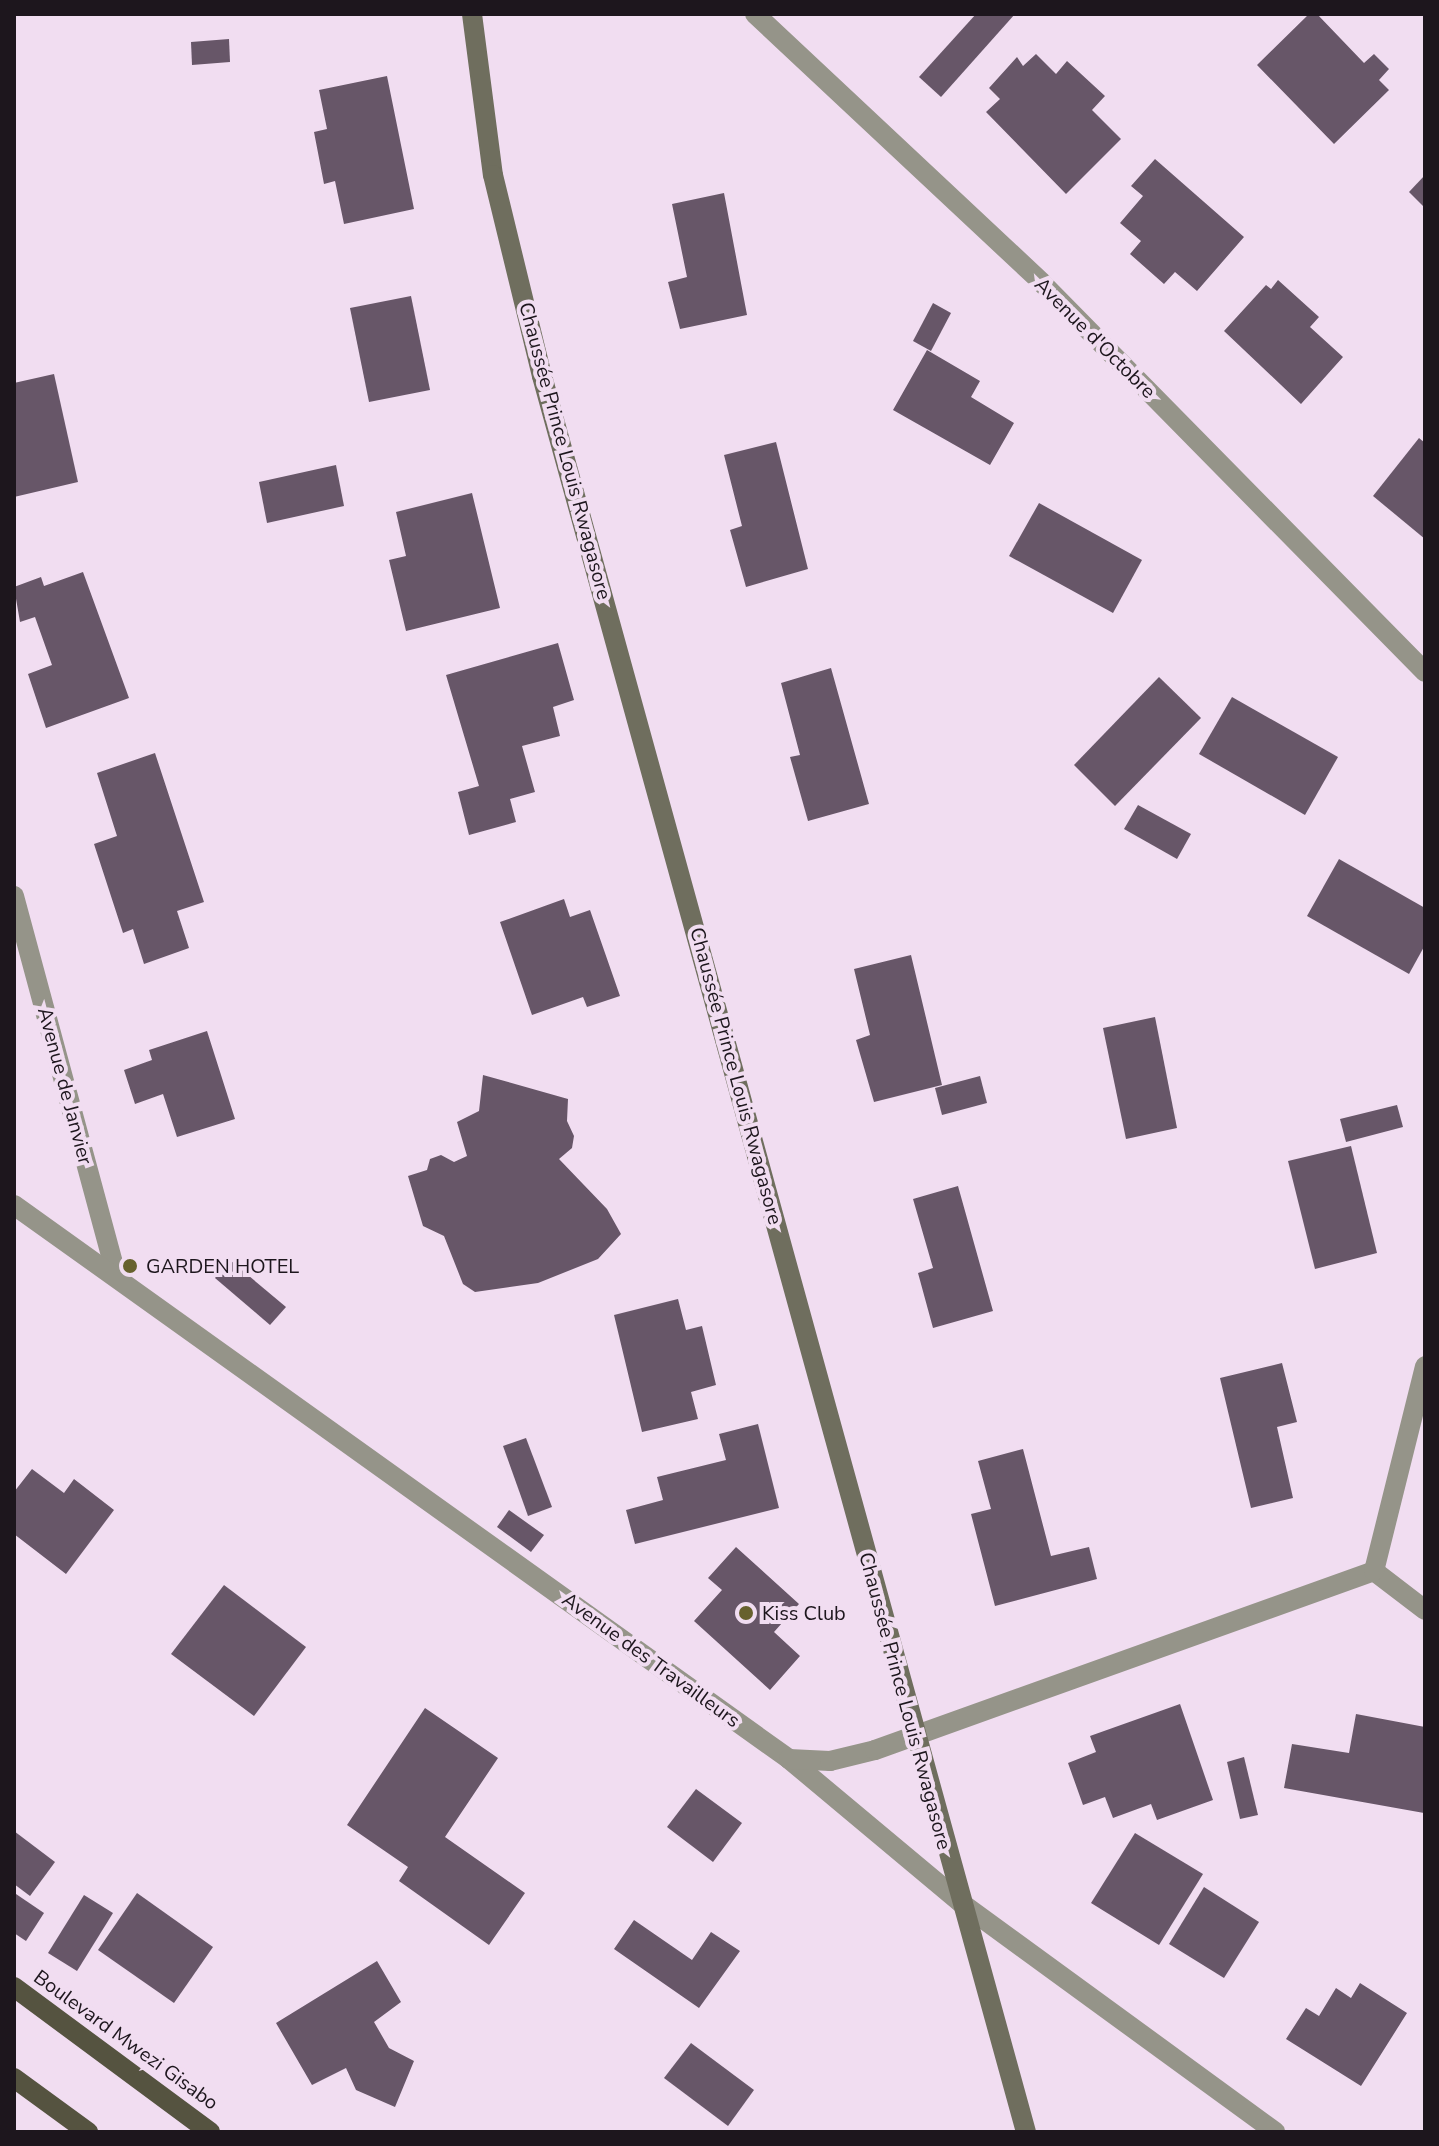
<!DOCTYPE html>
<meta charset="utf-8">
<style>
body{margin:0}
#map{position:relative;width:1439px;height:2146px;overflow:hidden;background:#f1ddf1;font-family:"Nunito Sans",sans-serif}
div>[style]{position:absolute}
.building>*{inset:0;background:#675668}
.street>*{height:20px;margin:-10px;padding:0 10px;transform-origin:10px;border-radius:10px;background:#959489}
.secondary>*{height:20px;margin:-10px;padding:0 10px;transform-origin:10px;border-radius:10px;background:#6f6e5e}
.primary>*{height:20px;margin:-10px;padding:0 10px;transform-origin:10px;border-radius:10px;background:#555340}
.dots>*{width:22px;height:22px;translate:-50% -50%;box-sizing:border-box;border:4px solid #f1ddf1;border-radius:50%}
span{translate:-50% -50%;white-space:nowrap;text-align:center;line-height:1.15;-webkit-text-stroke:8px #f1ddf1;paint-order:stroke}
.street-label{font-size:20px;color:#1d161d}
.poi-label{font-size:20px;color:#1d161d}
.left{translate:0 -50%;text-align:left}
.frame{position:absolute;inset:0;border:16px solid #1d161d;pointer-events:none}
</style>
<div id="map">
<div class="building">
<i style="clip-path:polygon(976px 14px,1015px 14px,941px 97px,919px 77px)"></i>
<i style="clip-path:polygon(1309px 14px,1317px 14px,1364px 63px,1374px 54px,1389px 69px,1379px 80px,1389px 90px,1334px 144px,1257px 65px)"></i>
<i style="clip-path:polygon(229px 39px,230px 62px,192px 65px,191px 42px)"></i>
<i style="clip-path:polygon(1036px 54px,1056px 74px,1067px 61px,1105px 96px,1092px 110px,1121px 139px,1066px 194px,986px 112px,1000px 99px,989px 88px,1017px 57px,1023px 66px)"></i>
<i style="clip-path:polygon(387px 76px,414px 209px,344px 224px,335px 181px,324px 184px,314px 132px,327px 129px,319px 90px)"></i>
<i style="clip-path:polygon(1155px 159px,1244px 237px,1197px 291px,1175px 272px,1164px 284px,1130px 254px,1141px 241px,1120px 223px,1143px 196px,1131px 186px)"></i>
<i style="clip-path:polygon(1425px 175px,1425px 208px,1409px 192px)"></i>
<i style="clip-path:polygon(724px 193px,747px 315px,680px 329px,668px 282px,687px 277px,672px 204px)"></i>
<i style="clip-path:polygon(1278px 280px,1319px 317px,1310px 327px,1343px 357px,1301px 404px,1224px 331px,1266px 285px,1271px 289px)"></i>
<i style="clip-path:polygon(411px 296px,430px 390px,369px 402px,350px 308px)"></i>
<i style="clip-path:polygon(933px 303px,951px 313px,931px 351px,913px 341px)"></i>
<i style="clip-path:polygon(927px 350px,980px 381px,971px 397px,1014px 423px,990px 465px,893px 410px)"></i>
<i style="clip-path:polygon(54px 374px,78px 482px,14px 497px,14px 383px)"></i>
<i style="clip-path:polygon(1419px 438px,1425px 443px,1425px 539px,1373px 496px)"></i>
<i style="clip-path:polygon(776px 442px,808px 569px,746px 587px,730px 530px,742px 526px,724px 455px)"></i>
<i style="clip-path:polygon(336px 465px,344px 506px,267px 523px,259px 482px)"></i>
<i style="clip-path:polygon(472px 493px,500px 608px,406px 631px,389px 560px,406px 556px,396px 512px)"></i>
<i style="clip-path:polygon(1039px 503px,1142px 560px,1113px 613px,1009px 556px)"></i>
<i style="clip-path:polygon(83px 572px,129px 698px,46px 728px,28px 674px,52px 665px,35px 617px,20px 622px,14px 587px,41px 577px,44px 586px)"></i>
<i style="clip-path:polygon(558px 643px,574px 700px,553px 707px,560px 736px,522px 746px,535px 792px,510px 799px,516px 822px,469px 835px,458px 792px,479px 786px,446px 675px)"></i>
<i style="clip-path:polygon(831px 668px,869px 804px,808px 821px,790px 757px,800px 755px,781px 683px)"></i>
<i style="clip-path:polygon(1159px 677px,1201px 718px,1115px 806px,1074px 765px)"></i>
<i style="clip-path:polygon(1232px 697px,1338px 757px,1305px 815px,1199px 754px)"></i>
<i style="clip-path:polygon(155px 753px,204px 902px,177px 911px,189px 948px,144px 964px,133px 929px,123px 933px,94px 844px,117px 836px,97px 773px)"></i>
<i style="clip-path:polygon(1138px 805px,1191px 834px,1177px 859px,1124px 829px)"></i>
<i style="clip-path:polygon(1339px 859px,1425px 908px,1425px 945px,1409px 974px,1307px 916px)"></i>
<i style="clip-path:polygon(564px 899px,570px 917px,590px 910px,620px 996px,587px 1007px,583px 997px,532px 1015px,500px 922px)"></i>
<i style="clip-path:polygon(911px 955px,942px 1085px,874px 1102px,856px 1040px,870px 1035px,854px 969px)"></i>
<i style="clip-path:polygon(1155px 1017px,1177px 1128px,1126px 1139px,1103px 1028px)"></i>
<i style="clip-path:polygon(207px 1031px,235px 1119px,177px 1137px,163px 1094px,135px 1104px,124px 1070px,152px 1060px,149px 1050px)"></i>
<i style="clip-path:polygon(483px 1075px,568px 1099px,567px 1121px,574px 1136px,572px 1148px,559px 1159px,607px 1209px,621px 1234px,598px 1259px,538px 1283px,475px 1292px,463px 1284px,444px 1236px,423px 1226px,408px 1176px,427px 1170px,430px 1159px,441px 1155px,454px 1162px,467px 1156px,457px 1122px,479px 1111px)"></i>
<i style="clip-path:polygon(980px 1076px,987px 1103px,942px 1115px,935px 1088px)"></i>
<i style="clip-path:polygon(1397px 1105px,1403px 1127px,1346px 1142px,1340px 1119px)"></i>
<i style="clip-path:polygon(1351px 1146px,1377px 1253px,1315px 1269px,1288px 1161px)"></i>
<i style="clip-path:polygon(958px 1186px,993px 1311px,933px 1328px,918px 1273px,933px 1268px,913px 1199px)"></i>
<i style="clip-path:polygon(230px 1260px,286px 1307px,270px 1325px,215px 1278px)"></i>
<i style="clip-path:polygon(678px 1299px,686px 1330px,702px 1326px,716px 1385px,691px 1392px,698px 1419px,642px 1432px,614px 1315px)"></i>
<i style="clip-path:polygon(1282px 1363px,1297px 1422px,1277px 1427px,1293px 1498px,1251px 1508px,1220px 1378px)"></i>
<i style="clip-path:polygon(758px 1424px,779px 1508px,635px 1544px,626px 1510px,663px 1500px,657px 1477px,726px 1460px,719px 1434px)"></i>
<i style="clip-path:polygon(526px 1438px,552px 1507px,528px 1516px,503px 1446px)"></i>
<i style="clip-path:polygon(1023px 1449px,1051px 1556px,1089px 1547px,1097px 1579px,995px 1606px,971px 1514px,991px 1509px,978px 1461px)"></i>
<i style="clip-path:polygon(32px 1469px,64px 1493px,74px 1479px,114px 1510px,66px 1574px,14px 1534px,14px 1492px)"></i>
<i style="clip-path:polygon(509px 1510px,544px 1535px,531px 1552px,497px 1527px)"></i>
<i style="clip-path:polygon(736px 1547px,799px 1604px,774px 1632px,800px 1656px,770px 1690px,694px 1621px,722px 1590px,708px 1578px)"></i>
<i style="clip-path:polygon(224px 1585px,306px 1647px,254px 1716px,171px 1654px)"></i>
<i style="clip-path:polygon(1180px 1704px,1213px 1800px,1157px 1820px,1151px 1804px,1113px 1818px,1105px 1797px,1083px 1805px,1068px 1763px,1096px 1752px,1090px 1736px)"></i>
<i style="clip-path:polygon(425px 1708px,498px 1758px,445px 1837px,525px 1893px,489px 1945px,399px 1881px,408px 1867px,347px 1825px)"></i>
<i style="clip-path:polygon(1356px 1714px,1425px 1727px,1424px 1813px,1284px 1788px,1292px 1744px,1349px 1753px)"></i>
<i style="clip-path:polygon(1244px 1757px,1258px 1815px,1240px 1819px,1227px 1762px)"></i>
<i style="clip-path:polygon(696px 1789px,742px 1823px,713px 1862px,667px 1827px)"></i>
<i style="clip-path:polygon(14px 1831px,55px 1862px,30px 1896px,14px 1884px)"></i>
<i style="clip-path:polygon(1135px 1833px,1203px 1874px,1159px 1945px,1091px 1903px)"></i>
<i style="clip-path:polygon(1204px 1887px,1259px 1922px,1224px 1978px,1169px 1944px)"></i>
<i style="clip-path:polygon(137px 1893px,213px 1947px,174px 2003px,98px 1950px)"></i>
<i style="clip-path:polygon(16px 1894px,44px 1913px,26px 1941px,14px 1933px)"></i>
<i style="clip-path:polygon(84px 1895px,113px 1913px,77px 1971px,48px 1953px)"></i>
<i style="clip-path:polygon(634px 1920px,692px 1960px,711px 1932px,740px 1951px,699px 2008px,614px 1949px)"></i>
<i style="clip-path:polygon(377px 1961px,401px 2002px,374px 2022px,389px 2048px,414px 2061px,395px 2107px,356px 2090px,346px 2068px,312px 2085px,276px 2023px)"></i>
<i style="clip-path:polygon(1360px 1983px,1407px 2013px,1361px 2086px,1286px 2039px,1306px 2008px,1319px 2016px,1336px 1988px,1351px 1998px)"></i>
<i style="clip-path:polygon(691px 2043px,754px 2090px,728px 2126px,664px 2078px)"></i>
</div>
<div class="street">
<i style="left:755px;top:14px;width:393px;rotate:43.1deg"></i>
<i style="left:1042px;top:283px;width:546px;rotate:45.45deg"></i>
<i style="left:14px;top:896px;width:395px;rotate:74.9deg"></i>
<i style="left:14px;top:1205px;width:953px;rotate:35.56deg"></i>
<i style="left:789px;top:1759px;width:223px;rotate:39.9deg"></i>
<i style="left:960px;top:1902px;width:390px;rotate:36.1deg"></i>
<i style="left:1374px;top:1571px;width:64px;rotate:37.4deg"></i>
<i style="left:789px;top:1759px;width:41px;rotate:2.8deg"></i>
<i style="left:830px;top:1761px;width:46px;rotate:-13.7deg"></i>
<i style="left:875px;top:1750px;width:530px;rotate:-19.73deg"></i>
<i style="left:1374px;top:1571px;width:211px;rotate:-76deg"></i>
</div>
<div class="secondary">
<i style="left:472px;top:14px;width:162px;rotate:82.6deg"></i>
<i style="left:493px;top:175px;width:207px;rotate:76.3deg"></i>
<i style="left:542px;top:376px;width:1821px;rotate:74.59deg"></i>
</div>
<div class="primary">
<i style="left:14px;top:1987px;width:244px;rotate:36.5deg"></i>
<i style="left:14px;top:2078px;width:92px;rotate:36.1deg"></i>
</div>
<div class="dots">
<i style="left:130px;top:1266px;background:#67612e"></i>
<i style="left:746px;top:1613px;background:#67612e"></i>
</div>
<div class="street-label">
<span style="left:1095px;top:338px;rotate:45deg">Avenue d'Octobre</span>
<span style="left:565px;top:451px;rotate:75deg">Chaussée Prince Louis Rwagasore</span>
<span style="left:736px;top:1076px;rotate:75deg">Chaussée Prince Louis Rwagasore</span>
<span style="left:65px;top:1086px;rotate:75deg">Avenue de Janvier</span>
<span style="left:651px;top:1660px;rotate:36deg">Avenue des Travailleurs</span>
<span style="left:905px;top:1701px;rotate:75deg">Chaussée Prince Louis Rwagasore</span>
<span style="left:126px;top:2040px;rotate:36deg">Boulevard Mwezi Gisabo</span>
</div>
<div class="poi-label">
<span class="left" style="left:146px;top:1266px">GARDEN HOTEL</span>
<span class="left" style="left:762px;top:1613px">Kiss Club</span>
</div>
<div class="frame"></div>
</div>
